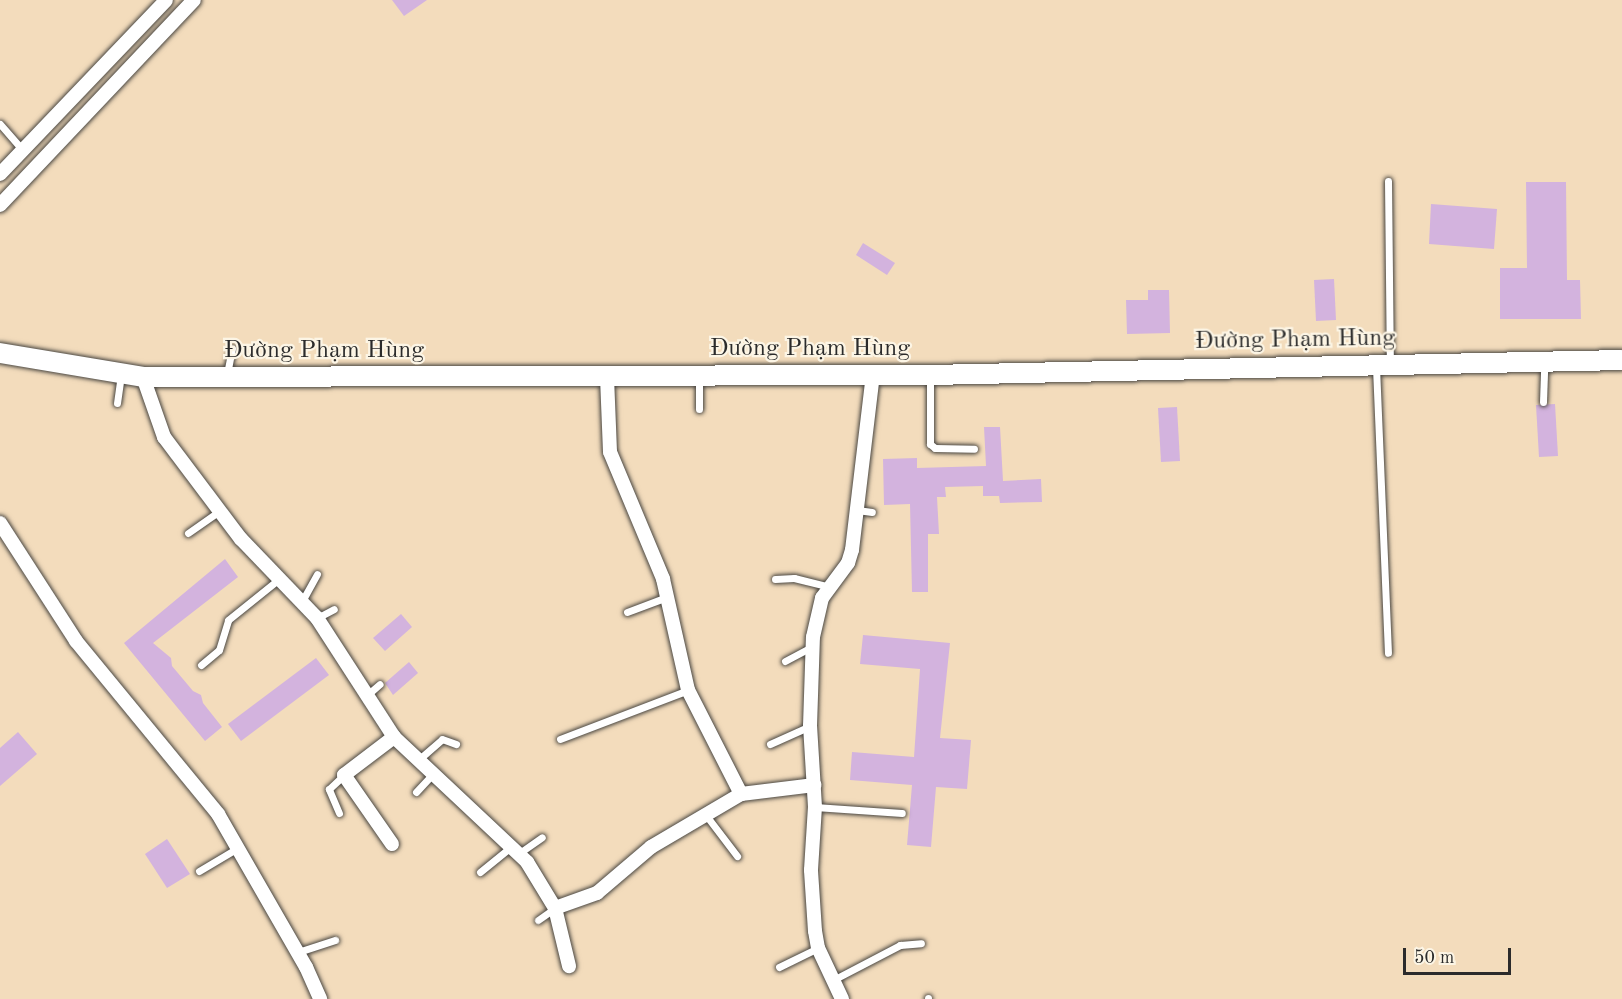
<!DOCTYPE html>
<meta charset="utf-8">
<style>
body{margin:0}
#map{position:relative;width:1622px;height:999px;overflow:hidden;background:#f3dcbc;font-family:"Old Standard TT",serif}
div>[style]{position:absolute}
.building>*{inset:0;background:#d3b3de}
.roads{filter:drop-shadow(0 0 2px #494641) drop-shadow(0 0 2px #494641)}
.lane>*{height:7px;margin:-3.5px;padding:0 3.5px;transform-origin:3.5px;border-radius:3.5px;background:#fff}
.street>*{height:14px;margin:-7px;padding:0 7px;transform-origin:7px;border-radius:7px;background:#fff}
.secondary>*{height:20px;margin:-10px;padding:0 10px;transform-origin:10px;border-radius:10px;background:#fff}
span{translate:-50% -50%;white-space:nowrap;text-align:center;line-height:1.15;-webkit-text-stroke:4.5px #fcf5e5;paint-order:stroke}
.street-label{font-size:24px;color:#2b2b2b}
.scale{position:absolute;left:1403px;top:948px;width:108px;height:27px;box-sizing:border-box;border:3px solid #2b2b2b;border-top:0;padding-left:8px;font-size:18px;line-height:21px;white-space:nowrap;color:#2b2b2b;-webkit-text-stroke:4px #fcf5e5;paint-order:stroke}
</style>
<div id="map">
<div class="building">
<i style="clip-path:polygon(392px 0,427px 0,404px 16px)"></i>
<i style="clip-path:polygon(1526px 182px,1566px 182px,1567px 280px,1580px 280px,1581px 319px,1500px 319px,1500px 268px,1527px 268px)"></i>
<i style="clip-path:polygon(1431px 204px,1497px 209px,1494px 249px,1429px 244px)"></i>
<i style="clip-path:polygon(863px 243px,895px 263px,887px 275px,856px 255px)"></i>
<i style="clip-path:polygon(1334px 279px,1336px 320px,1316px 321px,1314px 280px)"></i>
<i style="clip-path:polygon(1148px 290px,1169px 290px,1170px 333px,1127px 334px,1126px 300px,1148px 300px)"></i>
<i style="clip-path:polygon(1555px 404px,1558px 456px,1539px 457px,1536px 405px)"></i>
<i style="clip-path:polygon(1177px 407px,1180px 461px,1161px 462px,1158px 408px)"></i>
<i style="clip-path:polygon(984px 427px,1000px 427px,1003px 481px,1041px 479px,1042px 502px,1000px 503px,999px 496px,983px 496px,983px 486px,945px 487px,946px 497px,937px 497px,939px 534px,928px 534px,928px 592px,912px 592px,910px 504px,884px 505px,883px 459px,917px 458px,917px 468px,986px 466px)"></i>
<i style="clip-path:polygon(225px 559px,238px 577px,153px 643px,171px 658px,172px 666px,193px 691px,201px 695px,203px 703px,222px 727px,205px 741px,124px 643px)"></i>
<i style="clip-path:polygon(401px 614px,412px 627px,385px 651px,373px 638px)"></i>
<i style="clip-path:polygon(863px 635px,950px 643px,940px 738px,971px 740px,967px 789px,936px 787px,931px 847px,907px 845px,912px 785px,850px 780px,852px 752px,914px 757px,920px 669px,860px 664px)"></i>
<i style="clip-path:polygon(316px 658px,329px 675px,241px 741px,228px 724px)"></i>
<i style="clip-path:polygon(409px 662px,418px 673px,393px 695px,385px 683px)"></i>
<i style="clip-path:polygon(18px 732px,37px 754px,0 786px,0 748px)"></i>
<i style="clip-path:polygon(167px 839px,190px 874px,167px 888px,145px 854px)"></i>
</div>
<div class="roads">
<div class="lane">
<i style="left:0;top:124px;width:35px;rotate:49deg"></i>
<i style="left:1388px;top:181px;width:183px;rotate:89.4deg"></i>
<i style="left:1376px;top:367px;width:286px;rotate:87.6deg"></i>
<i style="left:227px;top:374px;width:26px;rotate:-79deg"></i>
<i style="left:930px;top:378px;width:66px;rotate:90deg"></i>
<i style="left:930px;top:444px;width:6px;rotate:39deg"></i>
<i style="left:935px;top:448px;width:39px;rotate:1deg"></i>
<i style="left:1543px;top:402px;width:38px;rotate:-88deg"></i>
<i style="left:117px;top:403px;width:27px;rotate:-82deg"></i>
<i style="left:699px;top:409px;width:31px;rotate:-90deg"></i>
<i style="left:857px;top:510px;width:15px;rotate:8deg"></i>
<i style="left:188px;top:533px;width:39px;rotate:-35deg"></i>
<i style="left:775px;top:579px;width:19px;rotate:-3deg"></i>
<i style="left:794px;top:578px;width:38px;rotate:14deg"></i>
<i style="left:301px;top:603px;width:33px;rotate:-61deg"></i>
<i style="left:627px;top:612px;width:43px;rotate:-20.6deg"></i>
<i style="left:317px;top:618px;width:19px;rotate:-28deg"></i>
<i style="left:785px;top:661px;width:32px;rotate:-28deg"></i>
<i style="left:201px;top:665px;width:23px;rotate:-40deg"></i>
<i style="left:219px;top:650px;width:31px;rotate:-73deg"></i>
<i style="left:228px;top:620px;width:65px;rotate:-38.8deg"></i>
<i style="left:366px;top:696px;width:18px;rotate:-41deg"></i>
<i style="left:560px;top:739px;width:137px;rotate:-20.9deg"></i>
<i style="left:770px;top:744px;width:44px;rotate:-24.2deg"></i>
<i style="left:417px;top:761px;width:33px;rotate:-41deg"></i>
<i style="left:442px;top:739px;width:15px;rotate:20deg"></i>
<i style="left:416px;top:792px;width:23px;rotate:-47deg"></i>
<i style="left:815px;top:807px;width:87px;rotate:3.9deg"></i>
<i style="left:339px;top:813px;width:26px;rotate:-113deg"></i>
<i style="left:329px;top:789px;width:21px;rotate:-43deg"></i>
<i style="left:705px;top:814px;width:53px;rotate:52.7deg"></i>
<i style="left:518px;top:854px;width:29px;rotate:-35deg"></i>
<i style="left:199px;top:871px;width:43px;rotate:-30.7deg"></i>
<i style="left:480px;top:872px;width:40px;rotate:-39deg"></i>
<i style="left:538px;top:920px;width:21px;rotate:-35deg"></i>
<i style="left:298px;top:952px;width:39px;rotate:-18deg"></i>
<i style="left:779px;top:967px;width:43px;rotate:-26deg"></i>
<i style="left:833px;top:980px;width:76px;rotate:-27.6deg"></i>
<i style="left:900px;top:945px;width:21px;rotate:-5deg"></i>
<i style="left:928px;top:999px;width:1px;rotate:-90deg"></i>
</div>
<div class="street">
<i style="left:0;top:174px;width:240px;rotate:-46.3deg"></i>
<i style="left:0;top:205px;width:282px;rotate:-46.6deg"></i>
<i style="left:143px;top:377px;width:64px;rotate:70.7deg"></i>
<i style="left:164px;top:437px;width:128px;rotate:53deg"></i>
<i style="left:241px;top:539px;width:110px;rotate:46.1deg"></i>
<i style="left:317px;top:618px;width:142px;rotate:57.1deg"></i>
<i style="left:394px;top:737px;width:183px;rotate:43.2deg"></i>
<i style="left:527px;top:862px;width:54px;rotate:58.7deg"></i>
<i style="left:555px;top:908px;width:60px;rotate:76.4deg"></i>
<i style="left:607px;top:377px;width:75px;rotate:87.7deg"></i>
<i style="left:610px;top:452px;width:138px;rotate:67.3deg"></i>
<i style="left:663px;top:579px;width:114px;rotate:77.3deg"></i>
<i style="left:688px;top:690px;width:117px;rotate:63deg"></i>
<i style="left:0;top:523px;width:140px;rotate:57.2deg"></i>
<i style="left:76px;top:641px;width:224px;rotate:50.6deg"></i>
<i style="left:218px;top:814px;width:177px;rotate:60.1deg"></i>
<i style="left:306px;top:967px;width:35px;rotate:66deg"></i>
<i style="left:392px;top:844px;width:84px;rotate:-124.8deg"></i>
<i style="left:344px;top:775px;width:63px;rotate:-37.2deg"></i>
<i style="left:555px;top:908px;width:45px;rotate:-19.7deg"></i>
<i style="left:597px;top:893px;width:71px;rotate:-40.4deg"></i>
<i style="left:651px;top:847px;width:104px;rotate:-30.5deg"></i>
<i style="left:741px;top:794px;width:74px;rotate:-7deg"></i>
<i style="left:842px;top:999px;width:56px;rotate:-115.2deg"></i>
<i style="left:818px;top:948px;width:17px;rotate:-100deg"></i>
<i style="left:815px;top:931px;width:61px;rotate:-93.8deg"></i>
<i style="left:811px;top:870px;width:63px;rotate:-86.4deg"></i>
<i style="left:815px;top:807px;width:81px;rotate:-93.5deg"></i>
<i style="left:810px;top:726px;width:89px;rotate:-88.1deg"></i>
<i style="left:813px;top:637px;width:40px;rotate:-77deg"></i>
<i style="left:822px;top:598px;width:44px;rotate:-53.4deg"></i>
<i style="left:848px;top:563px;width:14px;rotate:-73deg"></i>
<i style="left:852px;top:550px;width:176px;rotate:-83.2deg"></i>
</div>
<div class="secondary">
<i style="left:0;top:353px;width:145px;rotate:9.5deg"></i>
<i style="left:143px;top:377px;width:787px;rotate:-0.15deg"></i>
<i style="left:930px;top:375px;width:692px;rotate:-1.24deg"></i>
</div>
</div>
<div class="street-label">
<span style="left:1295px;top:341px;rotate:-1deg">Đường Phạm Hùng</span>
<span style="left:810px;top:350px">Đường Phạm Hùng</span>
<span style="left:324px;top:352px">Đường Phạm Hùng</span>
</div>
<div class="scale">50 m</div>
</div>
